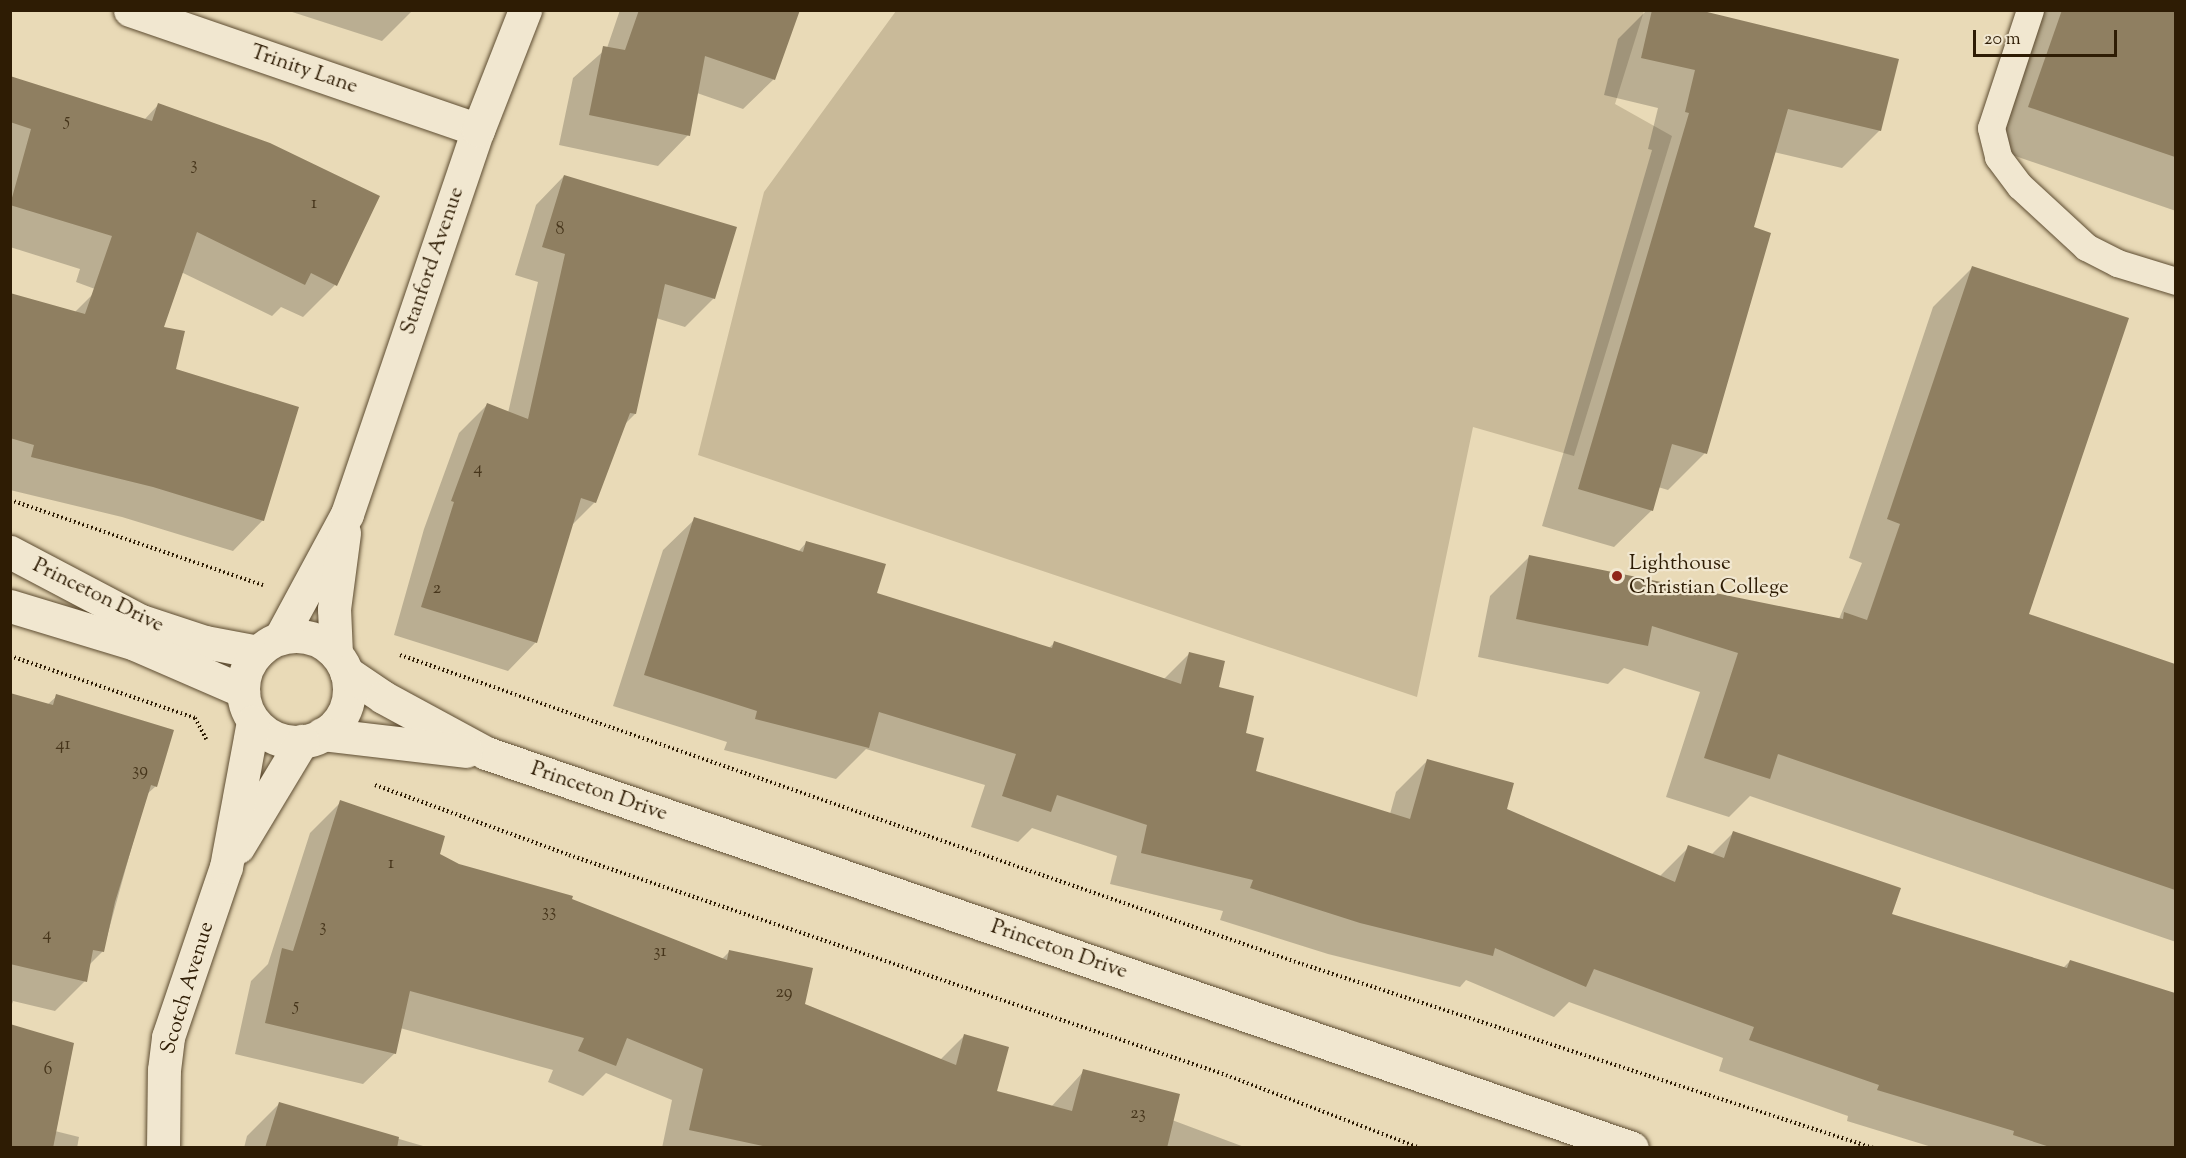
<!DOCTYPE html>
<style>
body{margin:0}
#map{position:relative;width:2186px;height:1158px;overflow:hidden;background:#e9dab7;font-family:"Sorts Mill Goudy",serif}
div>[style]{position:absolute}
.green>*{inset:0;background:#c9ba99}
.shadow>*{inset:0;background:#0003}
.building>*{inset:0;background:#8f7f61}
.path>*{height:4px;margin-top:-2px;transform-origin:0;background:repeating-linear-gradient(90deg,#2e1c04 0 1.5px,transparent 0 4.5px)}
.roads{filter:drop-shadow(0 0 2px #5d4c31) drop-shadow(0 0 2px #5d4c31)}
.service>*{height:27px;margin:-13.5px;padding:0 13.5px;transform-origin:13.5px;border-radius:13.5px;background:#f1e7d0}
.minor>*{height:33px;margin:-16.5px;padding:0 16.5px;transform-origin:16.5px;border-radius:16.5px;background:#f1e7d0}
.minor>.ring{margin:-16.5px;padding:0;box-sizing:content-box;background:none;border:33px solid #f1e7d0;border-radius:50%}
.dots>*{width:16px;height:16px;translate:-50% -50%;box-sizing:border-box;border:3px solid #f1e7d0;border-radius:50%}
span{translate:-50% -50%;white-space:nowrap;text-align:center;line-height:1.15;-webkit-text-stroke:4.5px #f1e7d0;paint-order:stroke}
.number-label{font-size:18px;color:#46351b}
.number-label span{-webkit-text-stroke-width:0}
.street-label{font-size:21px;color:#2e1c04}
.poi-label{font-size:21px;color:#2e1c04}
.left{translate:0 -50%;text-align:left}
.frame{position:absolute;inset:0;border:12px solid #2e1c04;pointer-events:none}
.scale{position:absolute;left:1973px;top:30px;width:144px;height:27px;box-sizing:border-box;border:3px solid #2e1c04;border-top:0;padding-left:8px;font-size:18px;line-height:21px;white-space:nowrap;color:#2e1c04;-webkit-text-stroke:4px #f1e7d0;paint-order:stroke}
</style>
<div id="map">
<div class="green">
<i style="clip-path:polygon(896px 11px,1644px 11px,1615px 104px,1672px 136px,1574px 456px,1473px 427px,1417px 697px,698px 455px,764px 192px)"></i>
</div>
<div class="shadow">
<i style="clip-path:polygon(286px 10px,413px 10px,382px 41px)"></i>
<i style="clip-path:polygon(620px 10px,798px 10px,774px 79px,743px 109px,697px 93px,688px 135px,658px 166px,559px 145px,573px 78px,607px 48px)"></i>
<i style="clip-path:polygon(1647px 10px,1692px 10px,1880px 130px,1842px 168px,1774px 152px,1752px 228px,1705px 453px,1668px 490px,1658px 487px,1652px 510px,1614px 547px,1542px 526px,1652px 150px,1648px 149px,1658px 108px,1604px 95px,1618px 39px)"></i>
<i style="clip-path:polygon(2037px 10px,2176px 10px,2176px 211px,1989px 147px)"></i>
<i style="clip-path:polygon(10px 78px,144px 120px,158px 105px,335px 285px,303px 317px,281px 307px,272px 316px,181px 272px,162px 328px,174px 370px,263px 520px,233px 551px,122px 517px,10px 490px,10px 294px,75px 312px,93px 294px,114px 296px,76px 282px,80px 269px,10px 247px)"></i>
<i style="clip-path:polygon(564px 176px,714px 298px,685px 327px,656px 318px,635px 414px,624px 425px,595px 502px,571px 526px,536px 642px,508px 671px,394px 635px,424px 529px,459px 433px,487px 405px,508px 413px,538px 282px,515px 275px,536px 205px)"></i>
<i style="clip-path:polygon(1972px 268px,2028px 615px,2176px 666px,2176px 942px,1750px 796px,1729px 817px,1666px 797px,1700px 692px,1624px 668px,1608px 684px,1478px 657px,1490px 596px,1529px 557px,1839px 619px,1862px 563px,1849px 558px,1933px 307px)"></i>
<i style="clip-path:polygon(695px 519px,798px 552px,806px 543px,875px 594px,1048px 649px,1054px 643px,1164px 679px,1189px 654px,1217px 688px,1244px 734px,1254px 772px,1390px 814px,1396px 792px,1427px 761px,1505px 810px,1659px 877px,1689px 847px,1711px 855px,1733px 833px,1890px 915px,2063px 968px,2070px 961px,2149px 1046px,2176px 1054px,2176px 1148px,1935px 1148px,1847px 1121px,1848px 1116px,1719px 1071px,1723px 1058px,1569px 1002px,1554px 1017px,1466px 980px,1460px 987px,1328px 954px,1220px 920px,1223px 911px,1110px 884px,1117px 856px,1032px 828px,1018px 842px,971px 827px,985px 785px,866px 749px,836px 779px,724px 750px,727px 742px,613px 706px,663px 550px)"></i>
<i style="clip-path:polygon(10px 694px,47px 705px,57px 696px,156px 786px,146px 795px,103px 951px,89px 965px,85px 981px,55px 1011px,13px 1001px,10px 1010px)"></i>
<i style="clip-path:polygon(341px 802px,459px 865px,570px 900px,721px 960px,729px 952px,803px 1005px,940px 1060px,964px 1036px,995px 1092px,1051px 1107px,1084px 1071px,1172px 1120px,1247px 1148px,662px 1148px,672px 1100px,606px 1073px,583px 1096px,548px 1082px,553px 1070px,400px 1028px,395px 1053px,363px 1084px,235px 1054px,251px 981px,268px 964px,310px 833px)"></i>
<i style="clip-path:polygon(279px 1104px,430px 1148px,244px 1148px,247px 1136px)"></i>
<i style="clip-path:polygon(55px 1131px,79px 1137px,77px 1148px,10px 1148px)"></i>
</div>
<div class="building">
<i style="clip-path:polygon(639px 10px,800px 10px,775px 80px,705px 56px,690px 136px,589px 115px,603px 46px,625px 50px)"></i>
<i style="clip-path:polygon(1652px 10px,1699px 10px,1899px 59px,1881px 131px,1788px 109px,1754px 227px,1771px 233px,1707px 454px,1672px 444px,1653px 511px,1578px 489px,1689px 113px,1685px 112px,1695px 70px,1641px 58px)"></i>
<i style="clip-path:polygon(2062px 10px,2175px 10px,2175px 157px,2028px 107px)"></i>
<i style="clip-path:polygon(10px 76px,152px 121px,158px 103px,270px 143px,380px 196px,337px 286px,311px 273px,305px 285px,197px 232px,164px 327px,185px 331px,176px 369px,299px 407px,264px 521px,153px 487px,31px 457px,34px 445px,10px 438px,10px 293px,85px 314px,112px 236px,10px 205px,31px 129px,10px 122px)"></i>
<i style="clip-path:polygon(564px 175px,737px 227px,715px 299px,665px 284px,636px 414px,630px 413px,596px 503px,581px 498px,537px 643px,421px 607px,454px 502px,451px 501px,487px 403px,528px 419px,565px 254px,542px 247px)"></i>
<i style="clip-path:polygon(1972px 266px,2129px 318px,2029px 614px,2175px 664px,2175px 890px,1778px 754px,1770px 779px,1704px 758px,1738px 653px,1652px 626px,1648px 646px,1516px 619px,1529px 555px,1843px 619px,1844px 612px,1867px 620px,1900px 524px,1887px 519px)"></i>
<i style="clip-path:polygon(694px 517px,803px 552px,806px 541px,886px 564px,877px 593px,1052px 648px,1054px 641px,1181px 684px,1189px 652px,1225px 661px,1219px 687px,1254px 696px,1246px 733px,1264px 738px,1256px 771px,1410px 819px,1427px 759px,1514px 783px,1507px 809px,1675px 882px,1688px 845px,1724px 858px,1733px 831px,1901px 888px,1892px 914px,2067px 968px,2070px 960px,2175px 993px,2175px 1148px,2053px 1148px,2013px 1135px,2014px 1131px,1877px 1090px,1879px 1085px,1749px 1040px,1754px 1027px,1594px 969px,1586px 987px,1495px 948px,1493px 956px,1360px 923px,1250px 888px,1253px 880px,1141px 853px,1147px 825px,1057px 795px,1051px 812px,1002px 796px,1016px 754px,879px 712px,869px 748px,755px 719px,757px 711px,644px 675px)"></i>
<i style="clip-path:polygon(10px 693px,53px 705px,56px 694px,174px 730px,157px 787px,151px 785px,115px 902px,104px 952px,93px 950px,87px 982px,10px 964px)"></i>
<i style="clip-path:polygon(340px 800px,445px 836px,440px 854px,459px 864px,573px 896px,572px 899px,727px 960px,729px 950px,813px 968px,805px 1004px,956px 1065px,964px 1034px,1009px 1047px,997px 1091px,1072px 1111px,1083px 1069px,1180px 1094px,1167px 1148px,772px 1148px,689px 1130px,703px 1069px,627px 1038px,616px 1066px,578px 1051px,584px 1038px,410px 991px,396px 1054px,265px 1023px,282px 948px,293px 951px)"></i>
<i style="clip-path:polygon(10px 1024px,74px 1043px,53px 1148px,10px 1148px)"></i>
<i style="clip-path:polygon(279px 1102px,399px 1137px,397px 1148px,265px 1148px)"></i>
</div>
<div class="path">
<i style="left:10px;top:500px;width:267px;rotate:18.6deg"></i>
<i style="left:400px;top:655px;width:953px;rotate:18.91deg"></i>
<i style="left:1302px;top:964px;width:600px;rotate:17.86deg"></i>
<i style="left:10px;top:656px;width:195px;rotate:18.5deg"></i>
<i style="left:195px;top:718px;width:24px;rotate:62deg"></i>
<i style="left:375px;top:785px;width:206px;rotate:19.8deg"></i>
<i style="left:569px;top:855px;width:693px;rotate:18.51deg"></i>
<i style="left:1226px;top:1075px;width:207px;rotate:20.6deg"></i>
</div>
<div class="roads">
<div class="service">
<i style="left:2030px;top:10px;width:124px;rotate:108.3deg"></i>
<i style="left:1991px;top:128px;width:30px;rotate:76deg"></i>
<i style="left:1998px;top:157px;width:36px;rotate:53deg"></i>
<i style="left:2020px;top:186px;width:90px;rotate:42.7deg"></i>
<i style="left:2086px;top:247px;width:35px;rotate:27deg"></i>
<i style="left:2117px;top:263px;width:62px;rotate:17deg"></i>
</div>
<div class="minor">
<i style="left:130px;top:10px;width:368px;rotate:19deg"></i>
<i style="left:10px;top:552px;width:148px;rotate:27.8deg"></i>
<i style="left:141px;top:621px;width:67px;rotate:18.2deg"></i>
<i style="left:205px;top:642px;width:54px;rotate:10.7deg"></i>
<i style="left:10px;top:606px;width:131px;rotate:16.9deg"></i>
<i style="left:135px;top:644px;width:118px;rotate:23.5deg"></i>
<i class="ring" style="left:243px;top:636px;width:73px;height:73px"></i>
<i style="left:280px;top:638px;width:141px;rotate:-61.6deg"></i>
<i style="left:347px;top:514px;width:406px;rotate:-71.2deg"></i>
<i style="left:478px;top:130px;width:129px;rotate:-68.6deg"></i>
<i style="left:336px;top:654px;width:45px;rotate:-92.5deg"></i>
<i style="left:334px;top:609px;width:77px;rotate:-82.5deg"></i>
<i style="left:346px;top:672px;width:45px;rotate:34deg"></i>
<i style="left:383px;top:697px;width:117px;rotate:28.5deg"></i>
<i style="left:486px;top:753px;width:1212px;rotate:19.02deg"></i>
<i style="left:322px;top:734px;width:145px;rotate:6.7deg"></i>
<i style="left:238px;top:847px;width:124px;rotate:-58.9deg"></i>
<i style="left:163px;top:1148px;width:78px;rotate:-89.3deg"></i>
<i style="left:164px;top:1070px;width:33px;rotate:-83deg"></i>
<i style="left:168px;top:1037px;width:180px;rotate:-71.2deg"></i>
<i style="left:226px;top:867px;width:148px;rotate:-79.5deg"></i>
</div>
</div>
<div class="dots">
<i style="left:1617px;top:576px;background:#8f2418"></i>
</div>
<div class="number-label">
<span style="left:67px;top:121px">5</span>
<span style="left:194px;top:165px">3</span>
<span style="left:314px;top:204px">1</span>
<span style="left:560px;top:230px">8</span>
<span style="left:478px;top:469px">4</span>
<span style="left:437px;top:589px">2</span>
<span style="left:63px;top:745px">41</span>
<span style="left:140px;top:771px">39</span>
<span style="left:391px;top:864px">1</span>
<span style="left:549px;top:912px">33</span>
<span style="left:323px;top:927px">3</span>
<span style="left:47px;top:935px">4</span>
<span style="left:660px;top:952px">31</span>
<span style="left:784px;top:993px">29</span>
<span style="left:296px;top:1006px">5</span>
<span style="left:48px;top:1070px">6</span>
<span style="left:1138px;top:1114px">23</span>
</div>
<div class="street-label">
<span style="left:304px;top:70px;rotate:19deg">Trinity Lane</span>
<span style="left:433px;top:261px;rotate:-71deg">Stanford Avenue</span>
<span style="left:98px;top:596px;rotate:26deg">Princeton Drive</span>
<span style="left:599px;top:792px;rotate:19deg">Princeton Drive</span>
<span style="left:1059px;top:950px;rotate:19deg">Princeton Drive</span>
<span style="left:188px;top:988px;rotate:-73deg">Scotch Avenue</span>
</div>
<div class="poi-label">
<span class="left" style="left:1629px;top:576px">Lighthouse<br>Christian College</span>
</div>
<div class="frame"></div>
<div class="scale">20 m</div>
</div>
